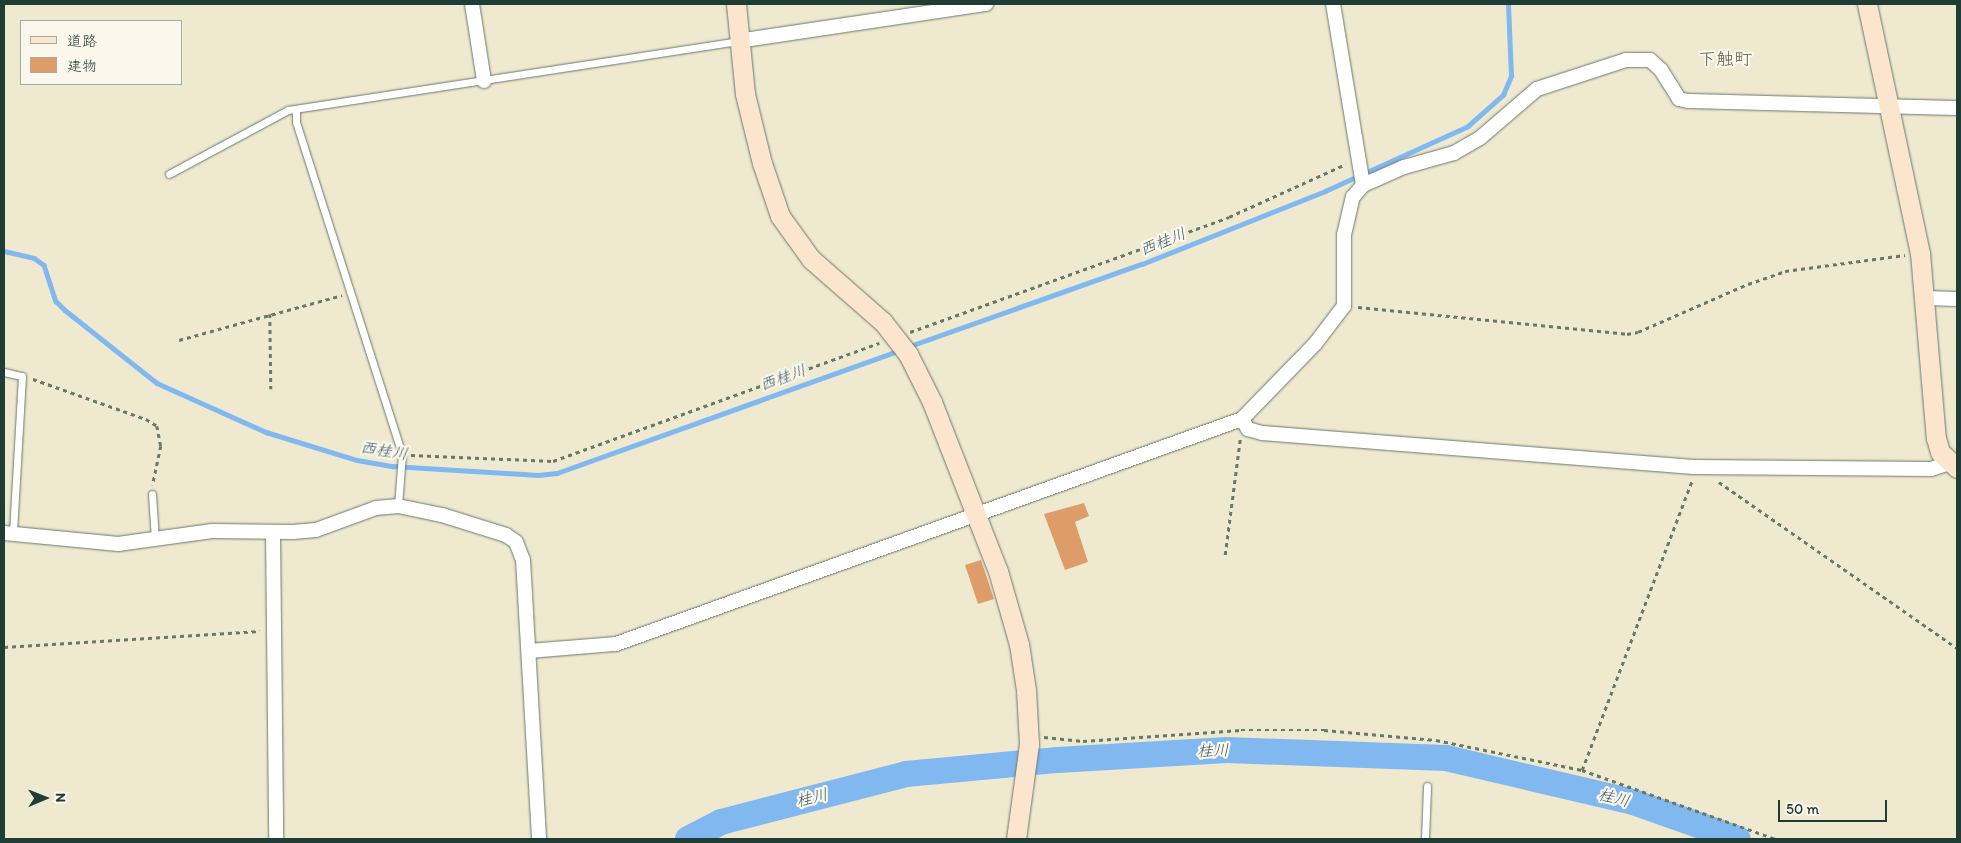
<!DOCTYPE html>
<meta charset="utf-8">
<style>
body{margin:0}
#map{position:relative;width:1961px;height:843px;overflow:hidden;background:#efe9d0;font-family:Itim,"Klee One",sans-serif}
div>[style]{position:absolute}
.stream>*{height:4.5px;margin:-2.25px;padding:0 2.25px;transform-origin:2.25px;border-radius:2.25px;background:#81b8f0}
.river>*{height:26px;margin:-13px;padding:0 13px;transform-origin:13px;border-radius:13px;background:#81b8f0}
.building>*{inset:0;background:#de9d68}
.path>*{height:2.5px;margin-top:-1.25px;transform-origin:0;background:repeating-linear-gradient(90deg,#68796b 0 4px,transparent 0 8px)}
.roads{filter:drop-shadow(0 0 1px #68796b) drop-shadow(0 0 1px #68796b)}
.lane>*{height:7px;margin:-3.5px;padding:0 3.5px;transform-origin:3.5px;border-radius:3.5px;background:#fff}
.street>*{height:14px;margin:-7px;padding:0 7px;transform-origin:7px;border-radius:7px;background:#fff}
.secondary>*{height:19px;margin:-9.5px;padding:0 9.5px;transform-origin:9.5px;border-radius:9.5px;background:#fbe5cf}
span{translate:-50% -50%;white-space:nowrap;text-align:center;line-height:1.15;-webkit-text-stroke:4.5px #fbf7ec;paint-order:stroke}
.water-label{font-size:16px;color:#385c63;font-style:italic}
.quarter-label{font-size:18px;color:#625f46}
.frame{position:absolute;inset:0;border:5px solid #1f3d34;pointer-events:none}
.legend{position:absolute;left:20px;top:20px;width:162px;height:65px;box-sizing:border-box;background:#fbf7ec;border:1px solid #a3ada2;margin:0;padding:6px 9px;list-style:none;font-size:15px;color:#1f3d34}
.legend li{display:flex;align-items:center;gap:10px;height:25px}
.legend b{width:25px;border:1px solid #a3ada2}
.north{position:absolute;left:20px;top:773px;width:50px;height:50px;-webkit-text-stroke:4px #fbf7ec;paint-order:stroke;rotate:89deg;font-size:14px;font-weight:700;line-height:20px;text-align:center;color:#1f3d34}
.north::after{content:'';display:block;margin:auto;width:18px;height:22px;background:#1f3d34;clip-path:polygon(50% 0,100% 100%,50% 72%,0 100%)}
.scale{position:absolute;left:1778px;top:800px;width:109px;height:22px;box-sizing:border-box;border:2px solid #1f3d34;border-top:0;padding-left:6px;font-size:15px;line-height:18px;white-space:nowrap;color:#1f3d34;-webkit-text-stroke:4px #fbf7ec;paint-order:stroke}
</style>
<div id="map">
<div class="stream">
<i style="left:4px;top:251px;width:31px;rotate:13deg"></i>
<i style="left:34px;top:258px;width:12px;rotate:35deg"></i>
<i style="left:44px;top:265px;width:38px;rotate:72deg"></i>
<i style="left:56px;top:301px;width:13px;rotate:45deg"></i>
<i style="left:65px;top:310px;width:117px;rotate:38.4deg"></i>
<i style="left:157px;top:383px;width:120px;rotate:24.2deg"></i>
<i style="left:266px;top:432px;width:95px;rotate:17.1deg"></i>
<i style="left:357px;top:460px;width:36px;rotate:10deg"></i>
<i style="left:392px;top:466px;width:146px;rotate:3.5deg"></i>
<i style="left:538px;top:475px;width:19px;rotate:-6deg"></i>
<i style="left:557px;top:473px;width:364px;rotate:-19.7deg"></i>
<i style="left:907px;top:347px;width:249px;rotate:-19.5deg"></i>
<i style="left:1142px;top:264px;width:197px;rotate:-21.7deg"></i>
<i style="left:1325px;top:191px;width:157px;rotate:-24.4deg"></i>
<i style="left:1468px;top:126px;width:47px;rotate:-41.5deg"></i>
<i style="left:1503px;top:95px;width:21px;rotate:-67deg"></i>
<i style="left:1511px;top:76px;width:72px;rotate:-92.4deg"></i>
</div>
<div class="river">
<i style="left:688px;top:839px;width:37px;rotate:-27deg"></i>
<i style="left:721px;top:822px;width:191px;rotate:-14.5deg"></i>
<i style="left:906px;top:774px;width:153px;rotate:-5.3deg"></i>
<i style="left:1058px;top:760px;width:169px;rotate:-3.4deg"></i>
<i style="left:1227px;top:750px;width:219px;rotate:2.1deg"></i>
<i style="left:1446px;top:758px;width:192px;rotate:13.2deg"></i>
<i style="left:1633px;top:802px;width:111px;rotate:19.4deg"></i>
</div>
<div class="building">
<i style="clip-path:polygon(1084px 503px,1089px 516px,1075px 522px,1088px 562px,1065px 570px,1044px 514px)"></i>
<i style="clip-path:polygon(981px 560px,994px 599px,978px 604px,965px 565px)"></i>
</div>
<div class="path">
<i style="left:1358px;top:307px;width:270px;rotate:5.7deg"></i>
<i style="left:1627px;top:334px;width:11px;rotate:-10deg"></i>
<i style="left:1638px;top:332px;width:120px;rotate:-23.6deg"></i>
<i style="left:1748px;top:284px;width:39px;rotate:-19deg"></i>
<i style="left:1785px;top:271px;width:121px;rotate:-7.6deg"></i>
<i style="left:270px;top:314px;width:75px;rotate:89.2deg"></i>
<i style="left:910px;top:332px;width:339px;rotate:-19.8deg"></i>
<i style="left:1229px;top:217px;width:128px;rotate:-24.4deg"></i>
<i style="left:179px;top:340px;width:169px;rotate:-15.4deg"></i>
<i style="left:33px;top:379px;width:120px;rotate:19.5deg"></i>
<i style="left:146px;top:419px;width:13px;rotate:32deg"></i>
<i style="left:157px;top:426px;width:20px;rotate:79deg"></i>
<i style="left:161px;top:446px;width:40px;rotate:102deg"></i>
<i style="left:411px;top:455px;width:142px;rotate:2.4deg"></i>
<i style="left:553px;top:461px;width:347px;rotate:-19.9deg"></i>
<i style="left:1719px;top:482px;width:290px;rotate:34.9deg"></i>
<i style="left:1225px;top:555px;width:117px;rotate:-82.6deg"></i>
<i style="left:4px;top:647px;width:256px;rotate:-3.6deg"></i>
<i style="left:1044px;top:737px;width:39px;rotate:6deg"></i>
<i style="left:1083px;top:741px;width:158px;rotate:-4deg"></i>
<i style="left:1241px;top:730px;width:83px"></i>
<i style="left:1324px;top:730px;width:112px;rotate:5.1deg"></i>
<i style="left:1436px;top:740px;width:149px;rotate:11.6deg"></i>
<i style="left:1582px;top:770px;width:206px;rotate:19.6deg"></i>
<i style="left:1582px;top:770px;width:309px;rotate:-69.2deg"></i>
</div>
<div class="roads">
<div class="lane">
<i style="left:296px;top:110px;width:12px;rotate:90deg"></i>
<i style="left:296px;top:122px;width:349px;rotate:72.3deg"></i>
<i style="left:402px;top:454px;width:52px;rotate:94.4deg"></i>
<i style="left:169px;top:174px;width:135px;rotate:-28.3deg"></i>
<i style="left:288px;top:110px;width:455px;rotate:-8.7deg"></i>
<i style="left:4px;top:372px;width:18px;rotate:13deg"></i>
<i style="left:22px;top:376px;width:157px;rotate:93.3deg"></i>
<i style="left:152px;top:494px;width:45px;rotate:86.2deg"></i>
<i style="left:1425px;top:839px;width:53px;rotate:-87.8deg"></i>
</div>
<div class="street">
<i style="left:472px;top:4px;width:78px;rotate:81.1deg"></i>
<i style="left:738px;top:41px;width:251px;rotate:-8.5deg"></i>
<i style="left:1363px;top:185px;width:45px;rotate:-23.7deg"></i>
<i style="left:1404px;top:167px;width:52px;rotate:-15.6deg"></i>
<i style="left:1454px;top:153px;width:30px;rotate:-30deg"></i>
<i style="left:1480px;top:138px;width:75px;rotate:-40.7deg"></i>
<i style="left:1537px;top:89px;width:94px;rotate:-18deg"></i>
<i style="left:1626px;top:60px;width:24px"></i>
<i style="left:1650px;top:60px;width:15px;rotate:42deg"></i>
<i style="left:1661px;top:70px;width:34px;rotate:58deg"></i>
<i style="left:1679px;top:99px;width:9px;rotate:13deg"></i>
<i style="left:1688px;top:101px;width:269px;rotate:1.5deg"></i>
<i style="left:1926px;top:298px;width:31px;rotate:2deg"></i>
<i style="left:1242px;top:419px;width:12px;rotate:59deg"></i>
<i style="left:1248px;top:429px;width:15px;rotate:16deg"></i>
<i style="left:1262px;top:433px;width:433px;rotate:4.5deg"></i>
<i style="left:1694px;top:467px;width:237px;rotate:0.5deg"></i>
<i style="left:1931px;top:469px;width:20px;rotate:-18deg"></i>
<i style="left:273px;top:532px;width:307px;rotate:89.4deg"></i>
<i style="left:4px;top:533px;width:115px;rotate:5.5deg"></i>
<i style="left:118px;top:544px;width:95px;rotate:-7.9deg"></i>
<i style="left:212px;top:531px;width:81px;rotate:0.7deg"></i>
<i style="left:293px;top:532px;width:23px;rotate:-5deg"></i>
<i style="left:316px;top:530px;width:64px;rotate:-20.1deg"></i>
<i style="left:376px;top:508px;width:22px;rotate:-5deg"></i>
<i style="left:398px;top:506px;width:45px;rotate:11.6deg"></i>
<i style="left:442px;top:515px;width:67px;rotate:17.4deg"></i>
<i style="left:506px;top:535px;width:12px;rotate:35deg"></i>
<i style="left:516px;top:542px;width:19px;rotate:69deg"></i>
<i style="left:523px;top:560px;width:279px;rotate:86.7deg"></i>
<i style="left:530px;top:651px;width:86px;rotate:-4.7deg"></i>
<i style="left:616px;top:644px;width:665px;rotate:-19.77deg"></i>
<i style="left:1242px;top:419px;width:105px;rotate:-45.8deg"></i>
<i style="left:1315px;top:344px;width:48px;rotate:-52.7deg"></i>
<i style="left:1344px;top:306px;width:71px;rotate:-90deg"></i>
<i style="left:1344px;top:235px;width:39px;rotate:-77deg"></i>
<i style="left:1353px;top:197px;width:16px;rotate:-50deg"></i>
<i style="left:1363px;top:185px;width:183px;rotate:-99.4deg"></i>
</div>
<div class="secondary">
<i style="left:736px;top:4px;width:90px;rotate:84.3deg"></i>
<i style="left:745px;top:94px;width:71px;rotate:76.2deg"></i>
<i style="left:762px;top:163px;width:56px;rotate:71.2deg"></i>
<i style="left:780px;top:216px;width:53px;rotate:54.2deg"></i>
<i style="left:811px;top:259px;width:96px;rotate:41.2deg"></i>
<i style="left:883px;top:322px;width:41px;rotate:52deg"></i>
<i style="left:908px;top:354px;width:54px;rotate:63.4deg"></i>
<i style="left:932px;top:402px;width:181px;rotate:68.7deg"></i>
<i style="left:998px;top:571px;width:76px;rotate:74deg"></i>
<i style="left:1019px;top:644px;width:47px;rotate:81.3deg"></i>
<i style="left:1026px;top:690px;width:54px;rotate:86.8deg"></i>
<i style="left:1029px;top:744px;width:96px;rotate:97.8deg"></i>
<i style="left:1867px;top:4px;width:255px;rotate:78deg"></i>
<i style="left:1920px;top:253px;width:186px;rotate:85.1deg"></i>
<i style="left:1936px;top:438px;width:15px;rotate:74deg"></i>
<i style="left:1940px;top:452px;width:23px;rotate:43deg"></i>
</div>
</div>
<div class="water-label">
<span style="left:1163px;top:242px;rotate:-22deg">西桂川</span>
<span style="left:783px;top:378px;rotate:-20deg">西桂川</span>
<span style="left:384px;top:451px;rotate:9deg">西桂川</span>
<span style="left:1213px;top:751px;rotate:-2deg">桂川</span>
<span style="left:812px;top:798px;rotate:-14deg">桂川</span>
<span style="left:1614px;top:798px;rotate:14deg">桂川</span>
</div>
<div class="quarter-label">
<span style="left:1725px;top:59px">下触町</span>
</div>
<div class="frame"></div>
<ul class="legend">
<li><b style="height:6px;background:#fbe5cf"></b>道路</li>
<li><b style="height:14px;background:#de9d68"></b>建物</li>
</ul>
<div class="north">N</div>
<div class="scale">50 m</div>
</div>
